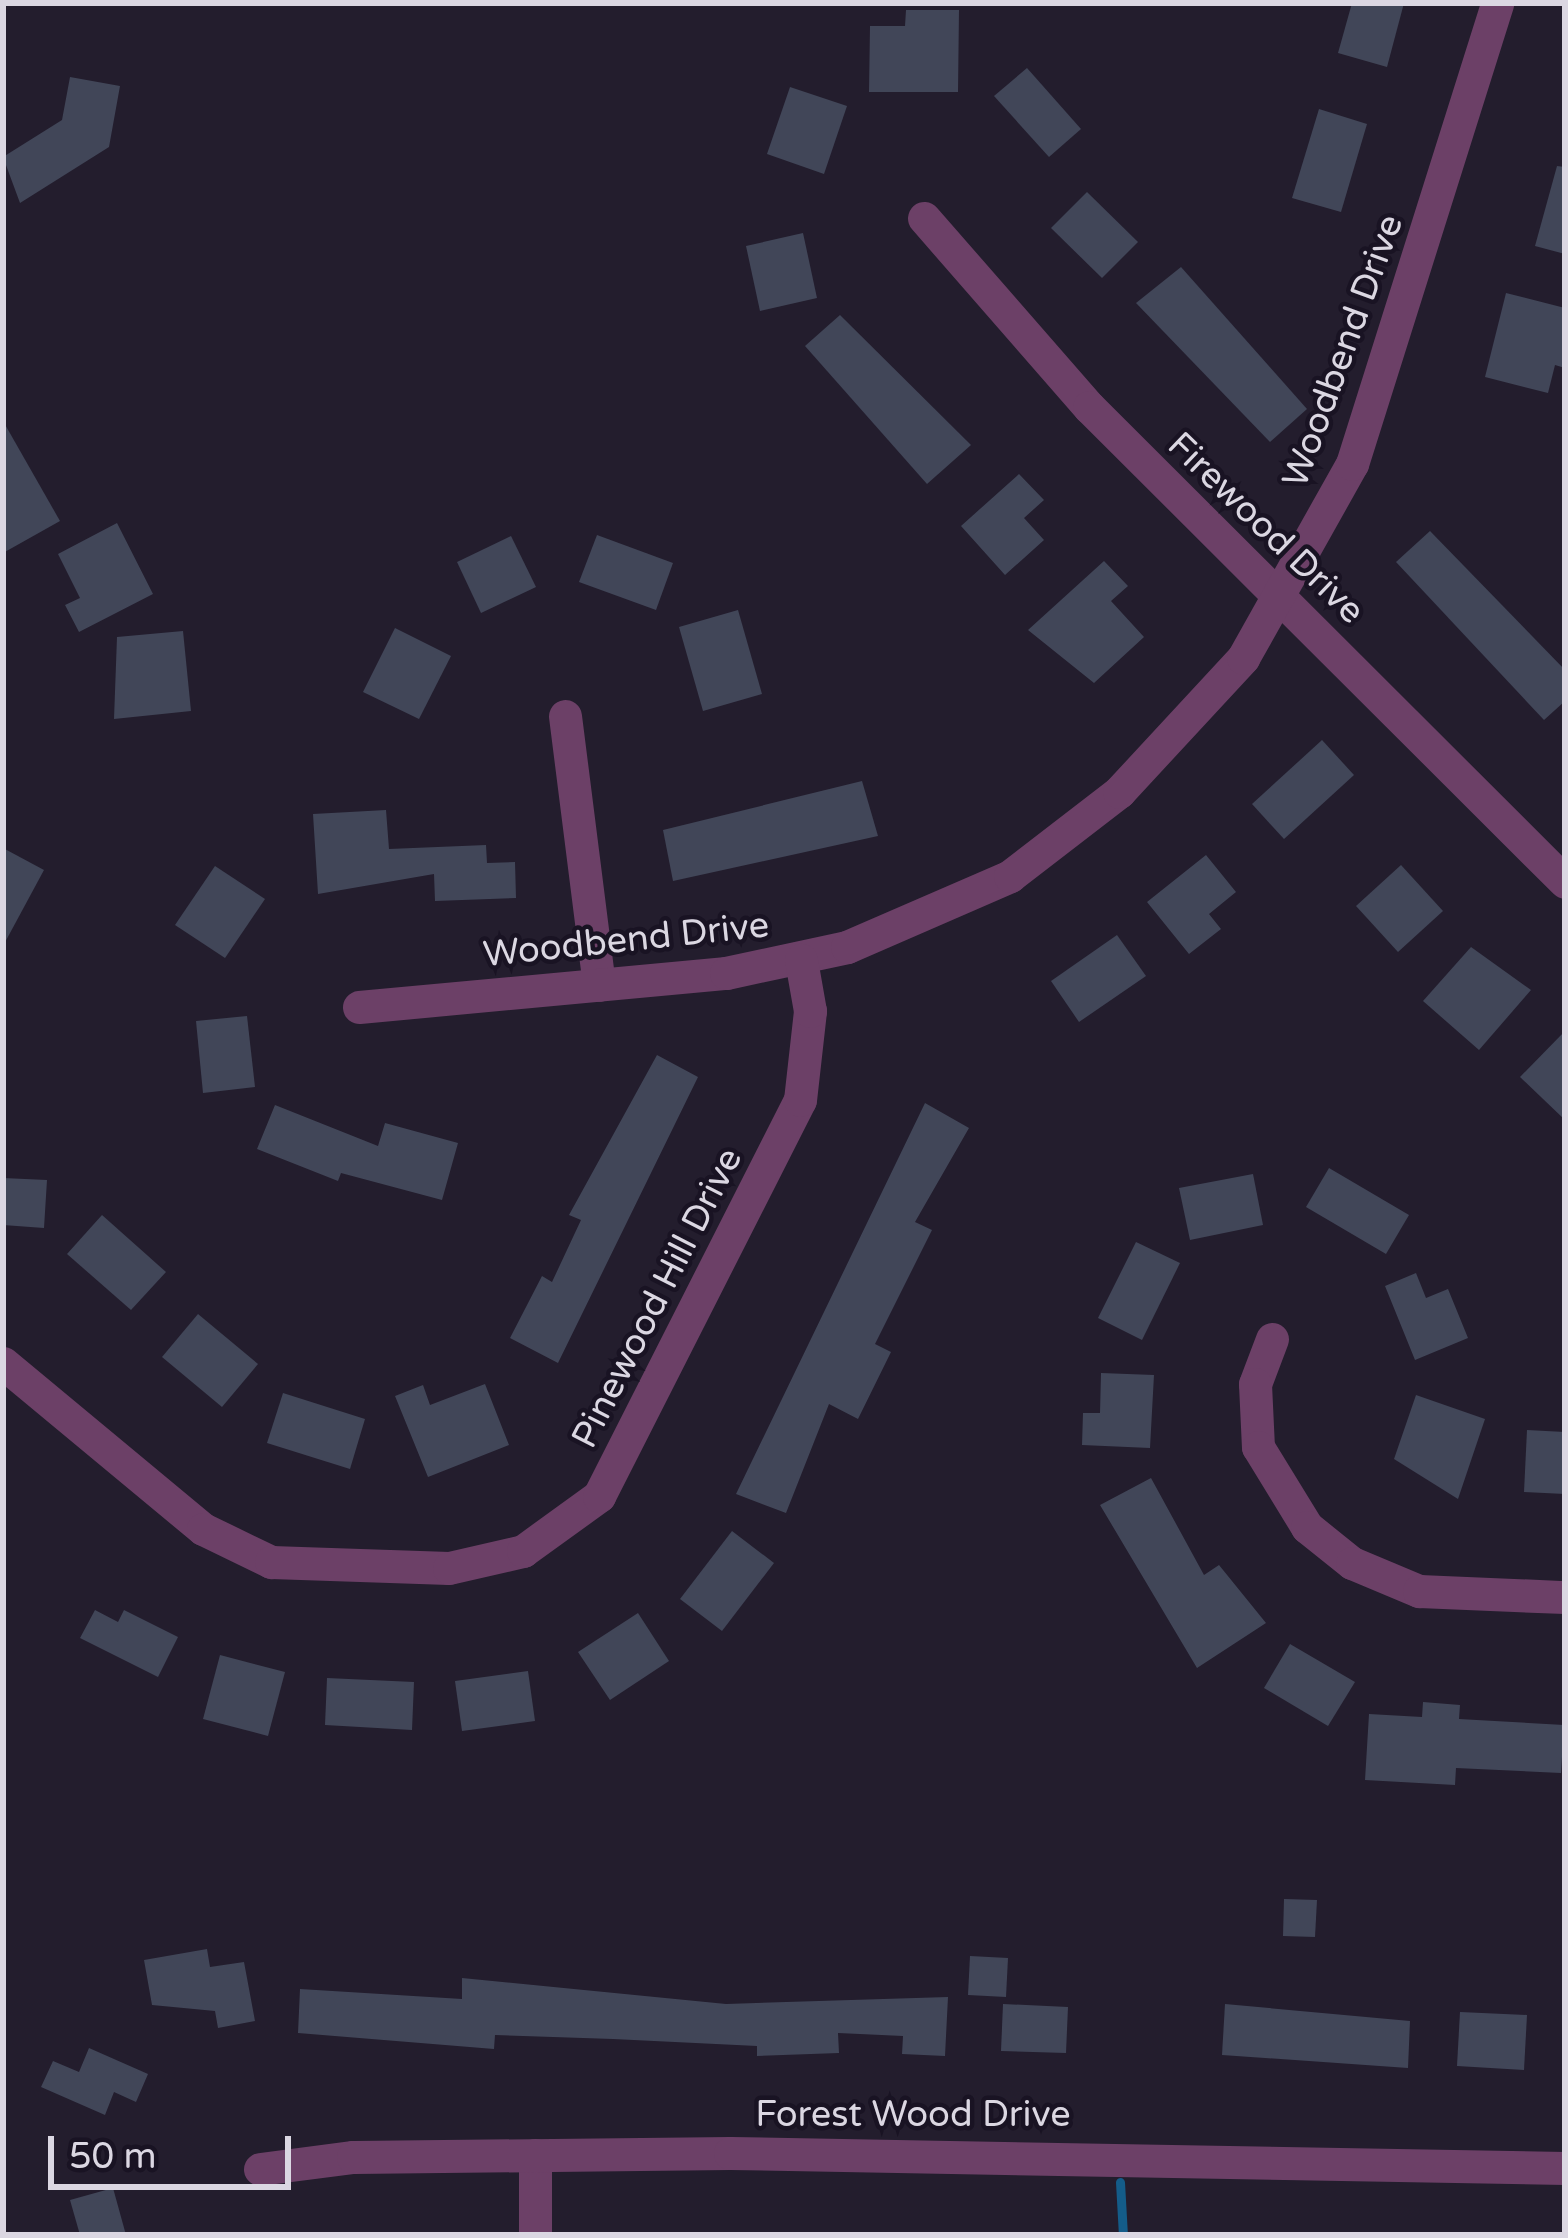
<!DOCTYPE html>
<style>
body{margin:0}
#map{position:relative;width:1568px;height:2238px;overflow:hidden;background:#231d2d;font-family:"Varela Round",sans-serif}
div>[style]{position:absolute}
.stream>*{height:9px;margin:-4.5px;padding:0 4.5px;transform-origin:4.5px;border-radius:4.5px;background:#145c89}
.building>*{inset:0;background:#414658}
.minor>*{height:33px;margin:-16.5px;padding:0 16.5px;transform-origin:16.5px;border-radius:16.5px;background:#6c4067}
span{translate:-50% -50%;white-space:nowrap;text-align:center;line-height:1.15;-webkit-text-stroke:9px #191323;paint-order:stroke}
.street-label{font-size:36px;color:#dbd7e2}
.frame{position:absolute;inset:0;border:6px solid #dbd7e2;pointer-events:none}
.scale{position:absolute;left:48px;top:2136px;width:243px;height:54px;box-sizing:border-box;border:6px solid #dbd7e2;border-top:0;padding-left:15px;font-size:36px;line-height:42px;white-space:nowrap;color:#dbd7e2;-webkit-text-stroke:9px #191323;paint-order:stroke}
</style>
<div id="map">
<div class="stream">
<i style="left:1120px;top:2182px;width:53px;rotate:86.8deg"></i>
</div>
<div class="building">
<i style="clip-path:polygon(1352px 3px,1404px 3px,1387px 67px,1338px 53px)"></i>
<i style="clip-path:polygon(906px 10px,959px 10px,958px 92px,869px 92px,870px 26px,905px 26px)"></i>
<i style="clip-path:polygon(1027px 68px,1081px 129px,1049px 157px,994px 96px)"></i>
<i style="clip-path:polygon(70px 77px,120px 86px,109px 147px,20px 203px,3px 157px,62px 120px)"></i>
<i style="clip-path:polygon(790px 87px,847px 106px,824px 174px,767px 154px)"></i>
<i style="clip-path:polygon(1319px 109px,1367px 124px,1341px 212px,1292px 198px)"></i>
<i style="clip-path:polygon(1557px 166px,1565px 167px,1565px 254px,1535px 246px)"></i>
<i style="clip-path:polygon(1087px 192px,1138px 242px,1102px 278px,1051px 228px)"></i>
<i style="clip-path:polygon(803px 233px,817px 298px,760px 311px,746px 246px)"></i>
<i style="clip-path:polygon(1181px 267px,1307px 409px,1270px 442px,1136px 303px)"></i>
<i style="clip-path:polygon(1506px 293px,1565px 308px,1565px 368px,1555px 365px,1548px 393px,1485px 377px)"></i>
<i style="clip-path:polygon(840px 315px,971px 445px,927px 484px,805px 346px)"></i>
<i style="clip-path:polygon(3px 421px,60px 521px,3px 553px)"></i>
<i style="clip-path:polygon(1019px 474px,1044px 500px,1024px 518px,1044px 540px,1005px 575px,961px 526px)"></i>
<i style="clip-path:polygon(117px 523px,153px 594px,79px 632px,65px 605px,80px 598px,58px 554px)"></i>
<i style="clip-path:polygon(1430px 531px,1565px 670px,1565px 701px,1544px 720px,1396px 562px)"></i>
<i style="clip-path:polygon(597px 535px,673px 563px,656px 610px,579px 582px)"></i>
<i style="clip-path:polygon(511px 536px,536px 587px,481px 613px,457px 562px)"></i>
<i style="clip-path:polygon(1104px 561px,1128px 586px,1111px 601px,1144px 637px,1094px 683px,1028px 630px)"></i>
<i style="clip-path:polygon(738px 610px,762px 694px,703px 711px,679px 627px)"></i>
<i style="clip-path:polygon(395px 628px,451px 656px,419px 719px,363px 692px)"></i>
<i style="clip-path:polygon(183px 631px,191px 711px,114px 719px,117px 637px)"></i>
<i style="clip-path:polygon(1322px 740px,1354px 775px,1284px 839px,1252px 804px)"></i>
<i style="clip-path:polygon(862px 781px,878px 836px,673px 881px,663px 830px)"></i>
<i style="clip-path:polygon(386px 810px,389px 849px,486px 845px,487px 863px,515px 862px,516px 898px,435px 901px,434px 874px,318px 894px,313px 814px)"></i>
<i style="clip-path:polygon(3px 848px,44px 870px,3px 946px)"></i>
<i style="clip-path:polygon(1206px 855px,1236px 892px,1209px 914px,1221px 929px,1189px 954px,1147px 902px)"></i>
<i style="clip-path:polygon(1401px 865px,1443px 911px,1398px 952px,1356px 906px)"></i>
<i style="clip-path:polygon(215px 866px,265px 899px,225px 958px,175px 925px)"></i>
<i style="clip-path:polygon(1117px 935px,1146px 976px,1079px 1022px,1051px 981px)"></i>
<i style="clip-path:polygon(1471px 947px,1531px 990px,1479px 1050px,1423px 1001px)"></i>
<i style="clip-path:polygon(247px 1016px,255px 1087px,203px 1093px,196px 1021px)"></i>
<i style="clip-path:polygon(1565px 1031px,1565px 1120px,1520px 1077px)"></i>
<i style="clip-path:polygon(657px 1055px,698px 1077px,558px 1363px,510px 1338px,542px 1276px,552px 1282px,581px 1220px,569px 1215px)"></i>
<i style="clip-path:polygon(925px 1103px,969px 1128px,915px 1222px,932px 1230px,875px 1344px,891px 1352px,858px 1419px,829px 1404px,786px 1513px,736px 1494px)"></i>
<i style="clip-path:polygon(275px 1105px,378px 1146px,385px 1123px,458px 1143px,442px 1200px,341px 1173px,338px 1181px,257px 1149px)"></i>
<i style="clip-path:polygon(1329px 1168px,1409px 1215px,1386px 1254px,1306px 1207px)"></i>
<i style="clip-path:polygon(1253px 1174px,1263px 1225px,1190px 1240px,1179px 1188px)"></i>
<i style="clip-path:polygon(3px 1178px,47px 1180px,44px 1228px,3px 1225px)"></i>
<i style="clip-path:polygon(102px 1215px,166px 1272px,131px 1310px,67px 1254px)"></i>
<i style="clip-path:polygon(1136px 1242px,1180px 1263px,1142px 1340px,1098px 1318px)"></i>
<i style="clip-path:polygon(1416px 1273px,1426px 1298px,1448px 1289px,1468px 1338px,1415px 1360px,1385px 1286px)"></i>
<i style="clip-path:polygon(198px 1314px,258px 1364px,222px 1407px,162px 1357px)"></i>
<i style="clip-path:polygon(1101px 1373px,1154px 1375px,1150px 1448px,1082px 1445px,1083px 1413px,1100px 1413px)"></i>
<i style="clip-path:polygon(485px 1384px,509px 1445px,428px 1477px,395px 1396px,423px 1385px,430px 1405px)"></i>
<i style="clip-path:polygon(283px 1393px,365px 1419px,350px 1469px,267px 1443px)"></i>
<i style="clip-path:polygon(1416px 1395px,1485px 1419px,1458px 1499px,1394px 1459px)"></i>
<i style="clip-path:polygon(1527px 1430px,1565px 1432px,1565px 1494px,1524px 1492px)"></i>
<i style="clip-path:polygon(1151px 1478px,1204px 1575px,1219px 1565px,1266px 1623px,1197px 1668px,1100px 1505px)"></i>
<i style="clip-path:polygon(732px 1531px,774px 1563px,722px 1631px,680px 1599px)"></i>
<i style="clip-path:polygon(95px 1610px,118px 1622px,124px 1610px,178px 1637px,158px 1677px,80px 1638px)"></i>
<i style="clip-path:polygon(638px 1613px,669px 1661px,610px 1700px,578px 1652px)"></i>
<i style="clip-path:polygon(1290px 1644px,1355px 1682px,1328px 1726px,1264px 1688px)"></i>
<i style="clip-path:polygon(220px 1655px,285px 1672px,268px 1736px,203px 1719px)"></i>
<i style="clip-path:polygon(528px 1671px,535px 1721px,462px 1731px,455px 1681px)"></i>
<i style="clip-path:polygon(327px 1678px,414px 1682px,412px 1730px,325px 1725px)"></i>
<i style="clip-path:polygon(1423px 1702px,1460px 1705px,1459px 1719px,1564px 1725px,1561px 1773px,1456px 1768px,1455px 1785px,1365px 1780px,1369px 1714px,1422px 1717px)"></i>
<i style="clip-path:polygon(1284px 1899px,1317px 1900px,1315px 1937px,1283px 1936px)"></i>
<i style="clip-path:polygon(207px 1949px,210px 1967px,244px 1962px,255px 2021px,218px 2028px,215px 2011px,152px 2005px,144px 1960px)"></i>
<i style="clip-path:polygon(970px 1956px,1008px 1958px,1006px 1997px,968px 1995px)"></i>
<i style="clip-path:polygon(462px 1978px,726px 2004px,948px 1997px,945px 2056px,902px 2054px,903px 2036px,838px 2033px,839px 2053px,757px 2056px,757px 2046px,613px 2039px,495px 2035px,494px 2049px,298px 2033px,300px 1989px,462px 1999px)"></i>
<i style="clip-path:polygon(1003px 2004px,1068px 2007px,1066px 2053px,1001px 2051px)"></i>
<i style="clip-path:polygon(1225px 2004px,1410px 2021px,1408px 2068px,1222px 2055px)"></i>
<i style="clip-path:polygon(1460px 2012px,1527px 2015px,1524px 2070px,1457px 2066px)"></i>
<i style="clip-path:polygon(89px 2048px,148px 2074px,136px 2102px,114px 2092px,105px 2115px,41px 2087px,53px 2061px,79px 2072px)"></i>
<i style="clip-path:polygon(113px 2188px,126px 2235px,80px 2235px,70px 2200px)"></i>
</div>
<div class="minor">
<i style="left:924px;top:218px;width:251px;rotate:48.9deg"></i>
<i style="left:1089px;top:407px;width:672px;rotate:44.94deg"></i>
<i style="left:565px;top:716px;width:271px;rotate:82.8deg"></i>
<i style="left:359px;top:1007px;width:369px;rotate:-5.3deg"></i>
<i style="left:726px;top:973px;width:124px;rotate:-12.1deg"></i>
<i style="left:847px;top:947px;width:178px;rotate:-23.5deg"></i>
<i style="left:1010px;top:876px;width:138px;rotate:-37.6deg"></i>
<i style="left:1119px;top:792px;width:183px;rotate:-47.2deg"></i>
<i style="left:1243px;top:658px;width:223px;rotate:-60.7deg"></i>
<i style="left:1352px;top:464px;width:483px;rotate:-72.5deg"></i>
<i style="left:1272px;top:1339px;width:48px;rotate:110.7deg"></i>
<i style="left:1255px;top:1384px;width:63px;rotate:87.3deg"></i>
<i style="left:1258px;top:1447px;width:94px;rotate:58.5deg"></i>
<i style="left:1307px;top:1527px;width:58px;rotate:38.7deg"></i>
<i style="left:1352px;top:1563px;width:73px;rotate:22.7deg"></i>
<i style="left:1419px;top:1591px;width:146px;rotate:2.4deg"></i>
<i style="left:3px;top:1363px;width:260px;rotate:39.7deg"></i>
<i style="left:203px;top:1529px;width:76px;rotate:25.9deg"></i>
<i style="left:271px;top:1562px;width:178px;rotate:1.9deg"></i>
<i style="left:449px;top:1568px;width:76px;rotate:-12.9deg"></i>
<i style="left:523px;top:1551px;width:94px;rotate:-35.9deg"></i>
<i style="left:599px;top:1496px;width:444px;rotate:-63.1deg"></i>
<i style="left:800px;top:1100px;width:90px;rotate:-83.6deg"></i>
<i style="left:810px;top:1011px;width:52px;rotate:-100deg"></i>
<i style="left:535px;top:2155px;width:80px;rotate:90deg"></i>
<i style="left:260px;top:2169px;width:94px;rotate:-7.4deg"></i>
<i style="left:353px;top:2157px;width:377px;rotate:-0.6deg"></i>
<i style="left:730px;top:2153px;width:835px;rotate:1.03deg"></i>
</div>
<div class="street-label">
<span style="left:1343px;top:351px;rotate:-70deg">Woodbend Drive</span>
<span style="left:1266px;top:528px;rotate:44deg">Firewood Drive</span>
<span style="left:626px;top:940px;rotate:-6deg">Woodbend Drive</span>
<span style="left:657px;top:1298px;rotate:-63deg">Pinewood Hill Drive</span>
<span style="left:913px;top:2115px">Forest Wood Drive</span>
</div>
<div class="frame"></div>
<div class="scale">50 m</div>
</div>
